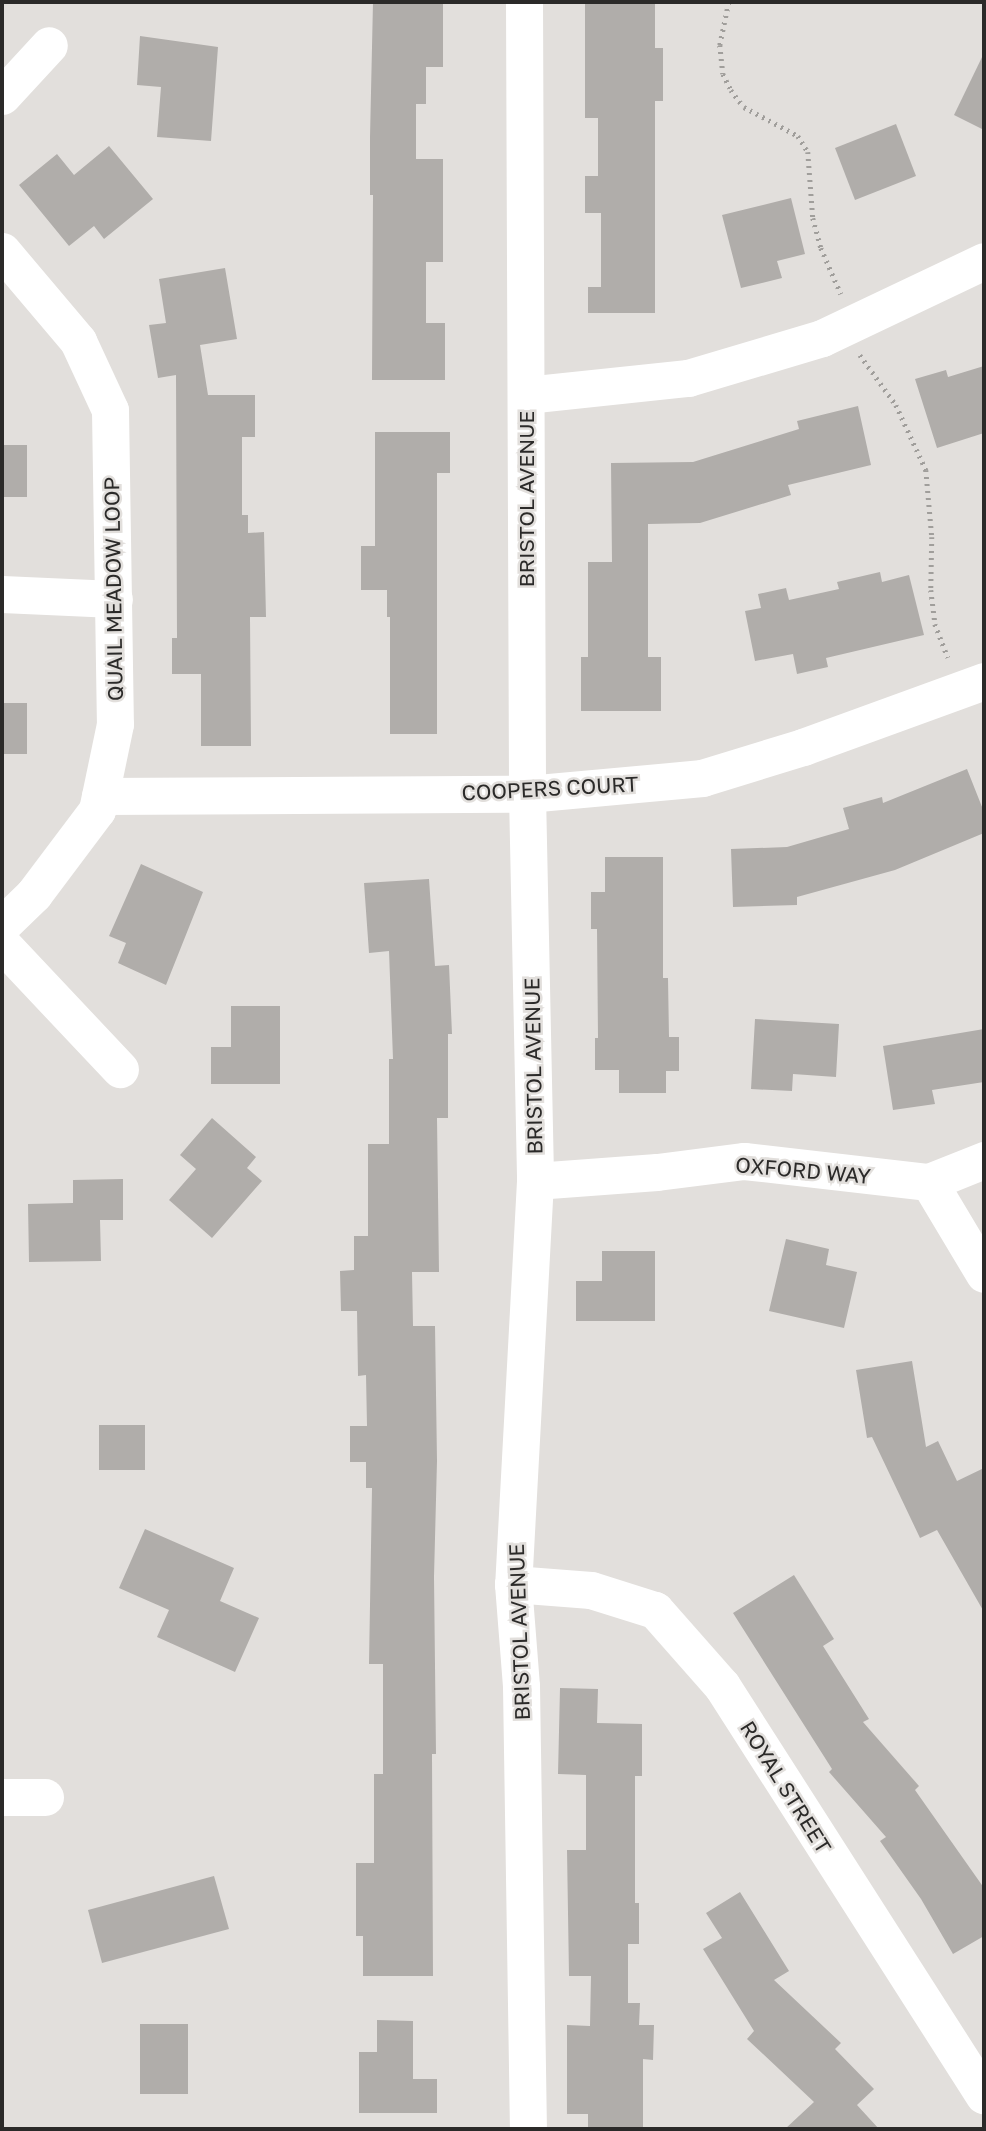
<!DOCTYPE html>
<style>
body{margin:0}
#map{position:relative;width:986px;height:2131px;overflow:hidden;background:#e2dfdc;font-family:"Golos Text",sans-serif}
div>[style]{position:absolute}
.building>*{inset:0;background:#b0adaa}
.path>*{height:4.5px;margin-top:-2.25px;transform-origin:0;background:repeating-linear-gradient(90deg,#a09e9b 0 2px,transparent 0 7px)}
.minor>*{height:37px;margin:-18.5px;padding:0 18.5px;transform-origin:18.5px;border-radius:18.5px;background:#fff}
span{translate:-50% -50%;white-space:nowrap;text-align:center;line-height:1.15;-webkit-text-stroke:5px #e2dfdc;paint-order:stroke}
.street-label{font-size:21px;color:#2b2a29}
.frame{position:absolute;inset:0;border:4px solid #2b2a29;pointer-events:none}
</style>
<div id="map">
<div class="building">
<i style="clip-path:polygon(373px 2px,443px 2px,443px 67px,426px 67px,426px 104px,416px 104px,416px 159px,443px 159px,443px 262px,426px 262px,426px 323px,445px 323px,445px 380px,372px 380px,373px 195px,370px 195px,370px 137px)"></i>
<i style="clip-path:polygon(585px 2px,655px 2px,655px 48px,663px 48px,663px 101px,655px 101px,655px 313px,588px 313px,588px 287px,601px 287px,601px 213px,585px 213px,585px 176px,598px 176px,598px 118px,585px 118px)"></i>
<i style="clip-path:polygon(140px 36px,218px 47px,211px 141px,157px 137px,161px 87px,137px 85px)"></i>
<i style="clip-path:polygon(984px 53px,984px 130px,954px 115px)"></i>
<i style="clip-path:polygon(896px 124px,916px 176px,855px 200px,835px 148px)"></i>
<i style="clip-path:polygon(109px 146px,153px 199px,104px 239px,94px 226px,69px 246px,19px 185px,57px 154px,74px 175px)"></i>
<i style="clip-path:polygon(791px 198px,805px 254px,777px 261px,782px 278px,741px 288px,722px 215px)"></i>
<i style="clip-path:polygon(225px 268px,237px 339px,200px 345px,208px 395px,255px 395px,255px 437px,242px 437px,242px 515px,248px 515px,248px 533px,264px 532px,266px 617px,250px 617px,251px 746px,201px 746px,201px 674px,172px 674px,172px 638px,177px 638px,176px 375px,158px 378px,149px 325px,166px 323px,159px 279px)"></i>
<i style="clip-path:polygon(984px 366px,984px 433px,937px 448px,915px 379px,946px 370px,948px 377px)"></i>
<i style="clip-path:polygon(858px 406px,871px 465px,788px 485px,791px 495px,700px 523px,648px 524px,648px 657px,661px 657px,661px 711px,581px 711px,581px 657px,588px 657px,588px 562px,612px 562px,611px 463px,693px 462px,799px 429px,797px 421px)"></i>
<i style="clip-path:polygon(375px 432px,450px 432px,450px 473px,437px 473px,437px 734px,390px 734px,390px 617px,387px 617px,387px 590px,361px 590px,361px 546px,375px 546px)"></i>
<i style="clip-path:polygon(2px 445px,27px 445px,27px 497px,2px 497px)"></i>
<i style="clip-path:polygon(880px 572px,882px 582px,909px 575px,924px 635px,826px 658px,828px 667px,797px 674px,793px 654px,755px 661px,745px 611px,761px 608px,758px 594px,786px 588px,789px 600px,839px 589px,837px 582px)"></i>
<i style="clip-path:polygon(2px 703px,27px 703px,27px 754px,2px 754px)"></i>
<i style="clip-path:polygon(967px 769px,984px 812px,984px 833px,895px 870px,797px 897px,797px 905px,733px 907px,731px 849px,787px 847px,849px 829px,843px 808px,882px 797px,883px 803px)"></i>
<i style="clip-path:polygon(605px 857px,663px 857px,663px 978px,668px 978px,669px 1037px,679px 1037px,679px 1071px,666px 1071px,666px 1093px,619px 1093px,619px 1070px,595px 1070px,595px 1038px,598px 1038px,597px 929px,591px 929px,591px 892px,605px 892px)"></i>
<i style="clip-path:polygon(141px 864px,203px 892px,166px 985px,118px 963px,126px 943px,109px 936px)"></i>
<i style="clip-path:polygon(429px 879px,435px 966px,449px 965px,452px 1034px,448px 1034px,448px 1118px,437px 1118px,439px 1272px,412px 1272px,413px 1326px,435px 1326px,437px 1461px,434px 1577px,436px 1754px,432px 1754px,433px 1976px,363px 1976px,363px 1936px,356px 1936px,356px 1863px,374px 1863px,374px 1774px,383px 1774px,383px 1664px,369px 1664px,372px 1488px,366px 1488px,366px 1462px,350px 1462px,350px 1426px,367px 1426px,366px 1375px,358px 1376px,357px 1311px,341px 1311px,340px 1271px,354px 1270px,354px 1236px,368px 1236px,368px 1144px,389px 1144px,389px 1059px,393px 1059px,389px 951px,369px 953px,364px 883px)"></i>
<i style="clip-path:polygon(231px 1006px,280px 1006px,280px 1084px,211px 1084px,211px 1047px,231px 1047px)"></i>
<i style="clip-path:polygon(755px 1019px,839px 1024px,836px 1077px,793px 1074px,792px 1091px,751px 1089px)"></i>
<i style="clip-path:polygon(984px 1029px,984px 1082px,932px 1090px,935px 1104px,893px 1110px,883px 1046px)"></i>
<i style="clip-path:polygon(212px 1118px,256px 1157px,247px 1168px,262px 1181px,212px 1238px,169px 1200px,196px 1169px,180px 1155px)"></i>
<i style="clip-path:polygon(123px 1179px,123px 1220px,100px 1220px,101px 1261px,29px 1262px,28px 1204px,73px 1203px,73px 1180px)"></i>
<i style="clip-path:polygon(786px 1239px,829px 1249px,826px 1265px,857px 1272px,844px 1328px,769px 1311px)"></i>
<i style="clip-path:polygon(602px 1251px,655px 1251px,655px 1321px,576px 1321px,576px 1281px,602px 1281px)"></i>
<i style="clip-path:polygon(912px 1361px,926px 1447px,938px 1441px,957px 1481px,984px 1468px,984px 1612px,937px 1530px,920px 1538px,872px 1437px,867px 1438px,856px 1370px)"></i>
<i style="clip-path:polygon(99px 1425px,145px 1425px,145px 1470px,99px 1470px)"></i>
<i style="clip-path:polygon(145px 1529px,234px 1568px,220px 1601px,259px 1618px,235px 1672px,157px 1637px,169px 1610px,119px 1588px)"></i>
<i style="clip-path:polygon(794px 1575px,834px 1639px,823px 1646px,869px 1719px,863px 1722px,919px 1786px,915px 1790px,984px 1888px,984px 1936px,953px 1954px,921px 1899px,880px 1841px,886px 1837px,829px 1772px,832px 1769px,733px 1613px)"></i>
<i style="clip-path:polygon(560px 1688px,598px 1689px,597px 1723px,642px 1724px,642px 1776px,635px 1776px,635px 1903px,639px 1903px,639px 1944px,628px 1944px,628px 2003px,640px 2003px,639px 2025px,654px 2025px,653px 2060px,643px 2059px,643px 2129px,588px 2129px,588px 2114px,567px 2114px,567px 2025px,590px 2026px,591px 1976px,569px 1976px,567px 1850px,586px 1850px,586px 1775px,558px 1774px)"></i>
<i style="clip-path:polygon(214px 1876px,229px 1929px,102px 1963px,88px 1910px)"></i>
<i style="clip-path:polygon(740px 1892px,789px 1971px,774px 1980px,841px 2043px,835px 2049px,874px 2089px,857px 2105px,879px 2129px,785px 2129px,814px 2102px,747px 2039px,754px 2031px,703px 1949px,722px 1938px,706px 1913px)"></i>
<i style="clip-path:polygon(377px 2020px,413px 2021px,413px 2079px,437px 2079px,437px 2113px,359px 2113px,359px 2052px,377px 2052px)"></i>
<i style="clip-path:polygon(140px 2024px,188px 2024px,188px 2094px,140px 2094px)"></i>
</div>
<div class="path">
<i style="left:729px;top:2px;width:44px;rotate:101.8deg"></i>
<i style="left:720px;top:45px;width:29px;rotate:84deg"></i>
<i style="left:723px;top:74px;width:18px;rotate:63deg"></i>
<i style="left:731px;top:90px;width:21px;rotate:53deg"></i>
<i style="left:744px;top:107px;width:61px;rotate:28.2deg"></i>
<i style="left:798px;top:136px;width:19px;rotate:58deg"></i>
<i style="left:808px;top:152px;width:66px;rotate:85.7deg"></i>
<i style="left:813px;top:218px;width:31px;rotate:75deg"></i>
<i style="left:821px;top:248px;width:50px;rotate:66.5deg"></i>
<i style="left:860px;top:355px;width:62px;rotate:54.2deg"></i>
<i style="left:896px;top:405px;width:72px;rotate:65.2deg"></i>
<i style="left:926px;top:470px;width:67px;rotate:84.9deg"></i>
<i style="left:932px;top:537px;width:53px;rotate:91.1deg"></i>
<i style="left:931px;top:590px;width:34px;rotate:83deg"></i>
<i style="left:935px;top:624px;width:36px;rotate:69deg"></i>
</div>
<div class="minor">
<i style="left:524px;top:2px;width:792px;rotate:89.78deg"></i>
<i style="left:527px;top:794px;width:387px;rotate:88.8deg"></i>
<i style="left:535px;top:1181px;width:404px;rotate:93.1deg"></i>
<i style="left:513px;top:1584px;width:102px;rotate:85.5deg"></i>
<i style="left:521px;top:1686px;width:443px;rotate:89.1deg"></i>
<i style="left:2px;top:96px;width:69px;rotate:-47.3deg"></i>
<i style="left:2px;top:251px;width:118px;rotate:49.8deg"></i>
<i style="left:78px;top:341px;width:76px;rotate:65.1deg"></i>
<i style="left:110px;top:410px;width:314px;rotate:89.1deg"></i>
<i style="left:115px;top:724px;width:88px;rotate:101.8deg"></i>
<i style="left:97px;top:810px;width:105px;rotate:126.9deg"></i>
<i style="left:34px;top:894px;width:45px;rotate:135.9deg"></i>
<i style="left:526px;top:395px;width:163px;rotate:-6deg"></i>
<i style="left:688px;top:378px;width:140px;rotate:-16.6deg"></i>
<i style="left:822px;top:338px;width:179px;rotate:-25.4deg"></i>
<i style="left:2px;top:594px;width:112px;rotate:2.6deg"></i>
<i style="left:100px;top:796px;width:427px;rotate:-0.3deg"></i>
<i style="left:527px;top:794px;width:176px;rotate:-5.2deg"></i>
<i style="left:702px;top:778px;width:106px;rotate:-17.1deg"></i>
<i style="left:803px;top:747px;width:193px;rotate:-20deg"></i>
<i style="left:2px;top:944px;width:172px;rotate:46.7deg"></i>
<i style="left:535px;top:1181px;width:122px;rotate:-4.2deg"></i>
<i style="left:657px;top:1172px;width:88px;rotate:-7.2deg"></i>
<i style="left:744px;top:1161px;width:186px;rotate:6.5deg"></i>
<i style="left:929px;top:1182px;width:59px;rotate:-21.8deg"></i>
<i style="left:929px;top:1182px;width:107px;rotate:59.1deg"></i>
<i style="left:513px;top:1584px;width:78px;rotate:4.4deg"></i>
<i style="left:591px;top:1590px;width:67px;rotate:17.4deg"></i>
<i style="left:655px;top:1610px;width:101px;rotate:48.6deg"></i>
<i style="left:722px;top:1686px;width:486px;rotate:57.4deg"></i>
<i style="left:2px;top:1797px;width:43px"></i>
</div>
<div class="street-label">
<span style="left:526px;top:499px;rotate:-90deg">BRISTOL AVENUE</span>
<span style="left:113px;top:589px;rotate:-91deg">QUAIL MEADOW LOOP</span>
<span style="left:550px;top:788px;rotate:-3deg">COOPERS COURT</span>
<span style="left:533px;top:1066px;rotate:-91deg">BRISTOL AVENUE</span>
<span style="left:803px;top:1170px;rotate:5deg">OXFORD WAY</span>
<span style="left:519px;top:1632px;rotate:-92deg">BRISTOL AVENUE</span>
<span style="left:786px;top:1787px;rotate:58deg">ROYAL STREET</span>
</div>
<div class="frame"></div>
</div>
